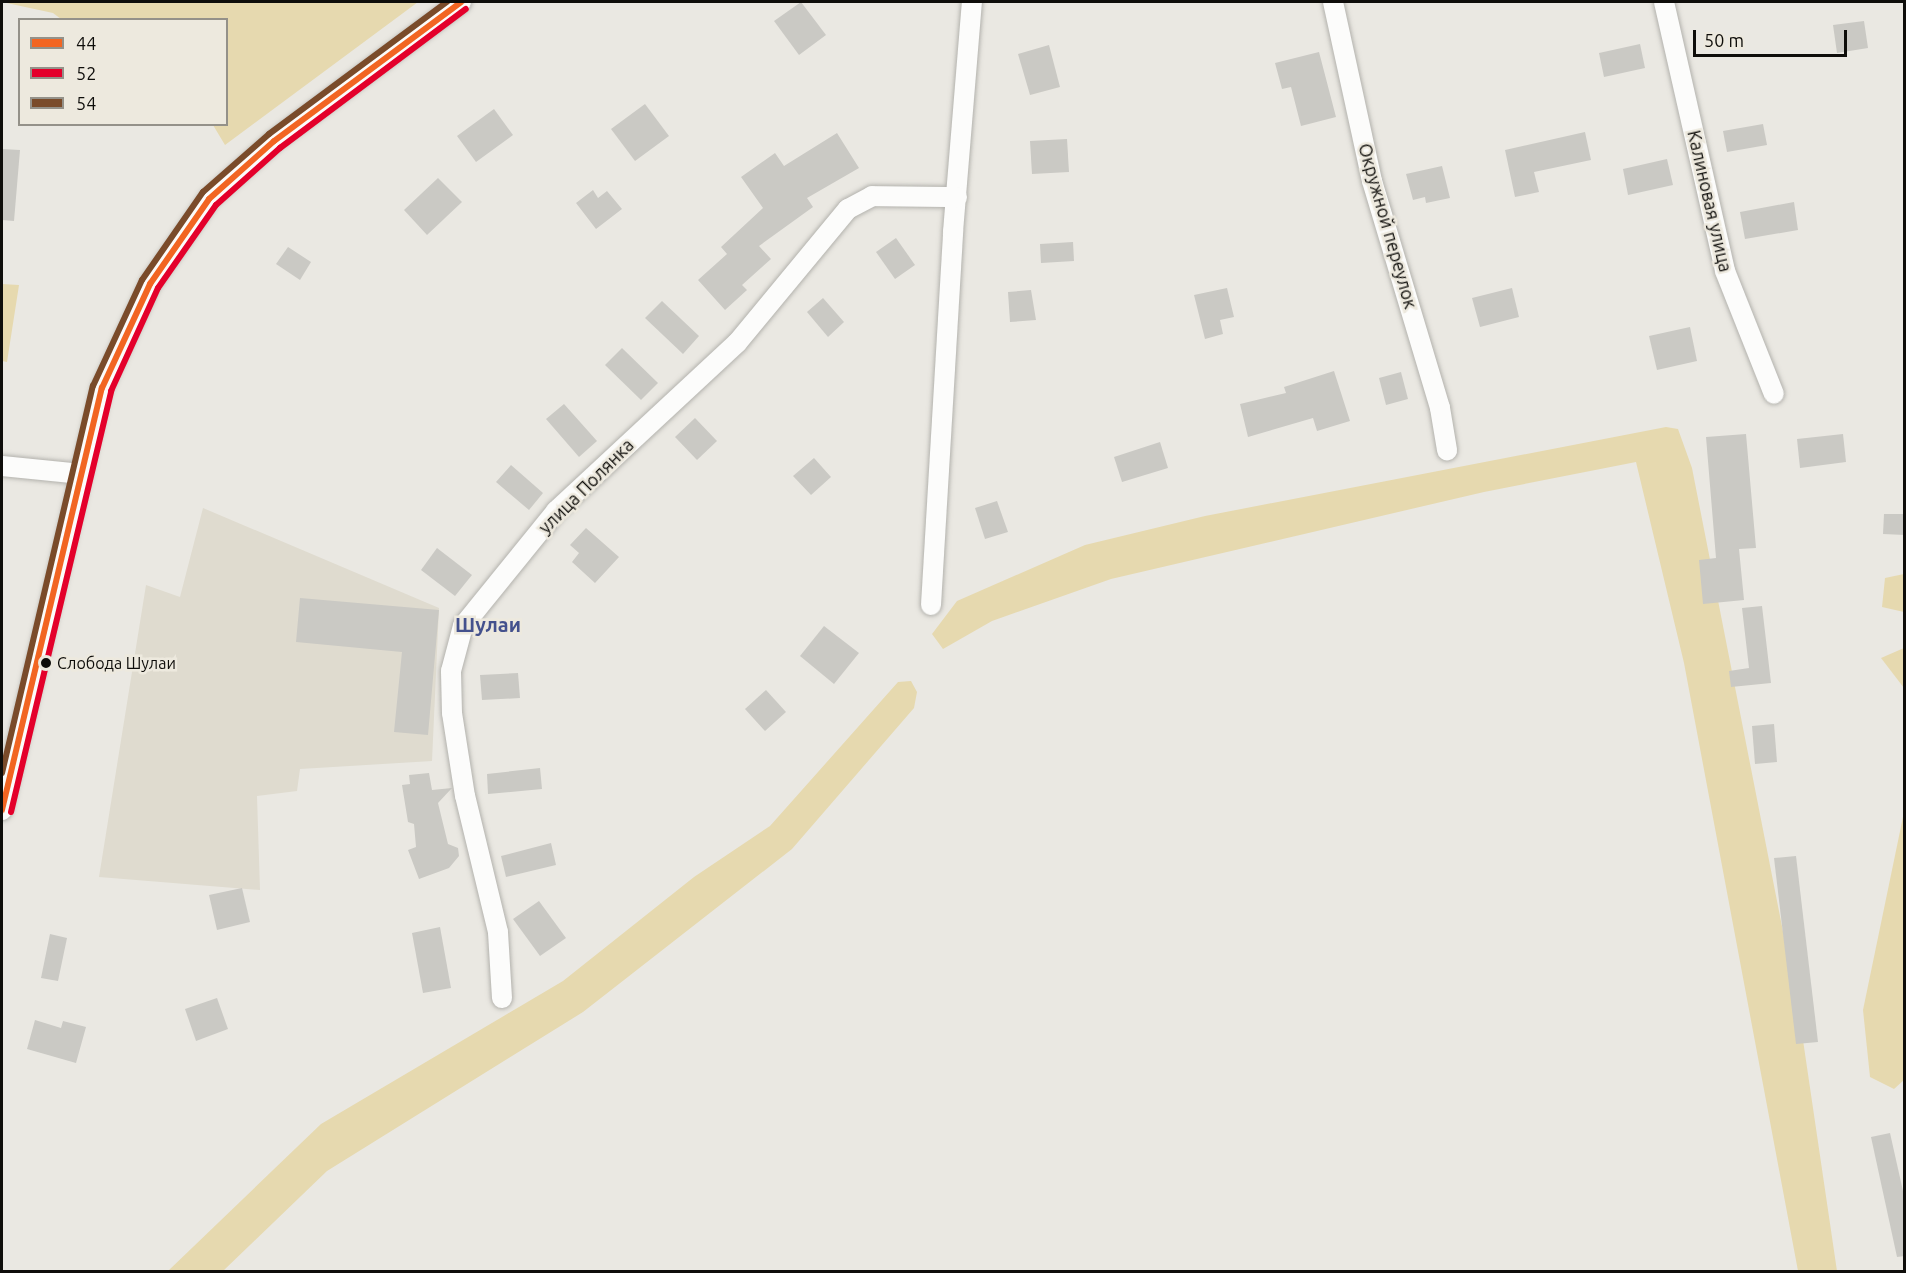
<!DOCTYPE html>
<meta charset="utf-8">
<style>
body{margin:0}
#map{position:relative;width:1906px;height:1273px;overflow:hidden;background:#eae8e2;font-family:Ubuntu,sans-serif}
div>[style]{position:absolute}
.built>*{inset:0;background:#dfdbcf}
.green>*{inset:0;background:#e6d9af}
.building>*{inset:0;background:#cac9c4}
.roads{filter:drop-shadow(0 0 2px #b3b2ad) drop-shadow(0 0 2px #b3b2ad)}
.minor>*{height:20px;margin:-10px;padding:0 10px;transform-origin:10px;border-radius:10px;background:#fcfcfb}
.bus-1>*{height:6px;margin:-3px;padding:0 3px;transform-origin:3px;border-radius:3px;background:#f26522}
.bus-2>*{height:6px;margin:-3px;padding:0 3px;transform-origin:3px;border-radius:3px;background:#e4002b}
.bus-3>*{height:6px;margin:-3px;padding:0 3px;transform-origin:3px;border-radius:3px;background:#7a4b2a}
.dots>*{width:16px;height:16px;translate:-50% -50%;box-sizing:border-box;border:3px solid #ede9de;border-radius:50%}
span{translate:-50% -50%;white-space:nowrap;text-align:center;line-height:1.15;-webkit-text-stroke:5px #ede9de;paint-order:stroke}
.bus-label{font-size:16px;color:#0e0d0a}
.left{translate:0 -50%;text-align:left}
.street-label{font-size:18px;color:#0e0d0a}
.neighbourhood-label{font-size:20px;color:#44518d;font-weight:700}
.frame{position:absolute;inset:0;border:3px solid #0e0d0a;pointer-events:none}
.legend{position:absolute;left:18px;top:18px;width:210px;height:108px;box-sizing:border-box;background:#ede9de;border:2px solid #949189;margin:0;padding:8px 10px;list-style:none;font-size:18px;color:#0e0d0a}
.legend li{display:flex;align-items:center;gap:12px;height:30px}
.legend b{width:30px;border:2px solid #949189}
.scale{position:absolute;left:1693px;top:30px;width:154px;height:27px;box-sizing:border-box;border:3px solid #0e0d0a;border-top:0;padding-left:8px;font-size:18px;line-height:21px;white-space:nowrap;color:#0e0d0a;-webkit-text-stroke:4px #ede9de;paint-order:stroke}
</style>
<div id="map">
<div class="built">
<i style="clip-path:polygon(203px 508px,439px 608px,432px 761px,300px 769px,297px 791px,257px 796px,260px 890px,99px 877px,146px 585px,180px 597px)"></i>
</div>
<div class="green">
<i style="clip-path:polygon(2px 2px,418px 2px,225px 145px,213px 125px,226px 124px,226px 20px,61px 19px,53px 13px)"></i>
<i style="clip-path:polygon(2px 284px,19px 285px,7px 362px,2px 361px)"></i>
<i style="clip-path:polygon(1666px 427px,1678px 429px,1692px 468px,1799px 1013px,1837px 1271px,1798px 1271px,1684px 663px,1636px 462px,1484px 492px,1111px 579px,992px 621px,943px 649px,932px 634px,957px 601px,1085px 545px,1205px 516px)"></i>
<i style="clip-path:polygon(1904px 574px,1904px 612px,1882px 607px,1885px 578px)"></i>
<i style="clip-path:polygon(1904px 648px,1904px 688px,1881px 658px)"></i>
<i style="clip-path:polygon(911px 681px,917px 692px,914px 708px,792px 849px,583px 1012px,327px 1171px,223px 1271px,168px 1271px,321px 1124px,563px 981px,694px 877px,770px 826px,898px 682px)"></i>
<i style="clip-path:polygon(1904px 812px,1904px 1080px,1894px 1089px,1870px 1077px,1863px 1010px)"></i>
</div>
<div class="building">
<i style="clip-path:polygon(801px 2px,826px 35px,799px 55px,774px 21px)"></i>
<i style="clip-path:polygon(1864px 21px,1868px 48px,1837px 53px,1833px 25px)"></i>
<i style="clip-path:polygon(1640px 44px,1645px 68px,1604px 77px,1599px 53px)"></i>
<i style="clip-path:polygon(1049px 45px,1060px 87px,1030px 95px,1018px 54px)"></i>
<i style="clip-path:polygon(1319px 52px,1336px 117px,1301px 126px,1291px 87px,1282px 89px,1275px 63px)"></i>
<i style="clip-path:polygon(645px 104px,669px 136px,635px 161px,611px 129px)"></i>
<i style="clip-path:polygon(494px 109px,513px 135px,476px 162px,457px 136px)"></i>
<i style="clip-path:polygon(1763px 124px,1767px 145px,1727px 152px,1723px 131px)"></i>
<i style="clip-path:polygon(1585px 132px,1591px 160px,1534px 172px,1539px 192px,1515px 197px,1505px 150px)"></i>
<i style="clip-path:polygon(837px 133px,859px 168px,807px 198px,813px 207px,759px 246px,771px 259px,742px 285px,747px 290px,725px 310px,698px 280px,727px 254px,721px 247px,763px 208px,741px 177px,775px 153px,784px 166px)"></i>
<i style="clip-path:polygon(1067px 139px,1069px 172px,1032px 174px,1030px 141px)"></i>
<i style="clip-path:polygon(2px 149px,20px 150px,14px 221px,2px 220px)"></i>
<i style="clip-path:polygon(1667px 159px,1673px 185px,1628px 195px,1623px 169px)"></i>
<i style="clip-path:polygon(1442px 166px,1450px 198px,1426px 203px,1425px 197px,1413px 200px,1406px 174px)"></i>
<i style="clip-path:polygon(438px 178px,462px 202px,427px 235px,404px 210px)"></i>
<i style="clip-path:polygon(593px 190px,598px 198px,607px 191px,622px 209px,596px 229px,576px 203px)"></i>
<i style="clip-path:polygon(1794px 202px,1798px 230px,1745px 239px,1740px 212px)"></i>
<i style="clip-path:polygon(896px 238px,915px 265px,895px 279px,876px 252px)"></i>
<i style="clip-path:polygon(1073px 242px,1074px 261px,1041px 263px,1040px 244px)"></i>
<i style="clip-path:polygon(288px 247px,311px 262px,300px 280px,276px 264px)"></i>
<i style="clip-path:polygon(1227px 288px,1234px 317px,1220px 320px,1223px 334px,1205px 339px,1194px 295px)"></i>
<i style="clip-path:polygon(1512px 288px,1519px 317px,1480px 327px,1472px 298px)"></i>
<i style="clip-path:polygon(1031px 290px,1036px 320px,1010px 322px,1008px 292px)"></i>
<i style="clip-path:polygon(823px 298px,844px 322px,828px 337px,807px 312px)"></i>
<i style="clip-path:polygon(662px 301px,699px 336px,683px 354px,645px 318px)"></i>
<i style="clip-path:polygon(1690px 327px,1697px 361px,1657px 370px,1649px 336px)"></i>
<i style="clip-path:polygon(622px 348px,658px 383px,641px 400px,605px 365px)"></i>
<i style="clip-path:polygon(1334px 371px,1350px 421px,1317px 431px,1313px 418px,1248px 437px,1240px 404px,1286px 393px,1284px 387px)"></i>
<i style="clip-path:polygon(1401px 372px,1408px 399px,1386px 405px,1379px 378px)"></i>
<i style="clip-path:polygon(564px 404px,597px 441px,579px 457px,546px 419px)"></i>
<i style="clip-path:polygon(695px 418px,717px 441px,697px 460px,675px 437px)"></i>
<i style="clip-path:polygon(1746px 434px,1756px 548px,1739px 549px,1744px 600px,1703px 604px,1699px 560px,1716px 558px,1706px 437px)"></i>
<i style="clip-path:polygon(1843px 434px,1846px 462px,1800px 468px,1797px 439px)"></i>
<i style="clip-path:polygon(1160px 442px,1168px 468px,1122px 482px,1114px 457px)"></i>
<i style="clip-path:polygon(814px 458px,831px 477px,811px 495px,793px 476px)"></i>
<i style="clip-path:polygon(511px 465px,543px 493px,529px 510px,496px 482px)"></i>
<i style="clip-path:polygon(997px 501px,1008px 532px,985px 539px,975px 508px)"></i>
<i style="clip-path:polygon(1884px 514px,1905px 514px,1905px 535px,1883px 534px)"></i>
<i style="clip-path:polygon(586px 528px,619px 557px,595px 583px,572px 562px,579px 553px,570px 545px)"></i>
<i style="clip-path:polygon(437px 548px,472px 575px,455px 596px,421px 570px)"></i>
<i style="clip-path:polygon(300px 598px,439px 610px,428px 735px,394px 732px,402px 652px,296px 642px)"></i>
<i style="clip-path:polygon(1762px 606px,1771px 683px,1731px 687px,1729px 671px,1749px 668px,1742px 608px)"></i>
<i style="clip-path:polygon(824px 626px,859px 653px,834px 684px,800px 656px)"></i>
<i style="clip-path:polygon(518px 673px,520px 698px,482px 700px,480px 675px)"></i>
<i style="clip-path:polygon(766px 690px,786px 712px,765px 731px,745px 709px)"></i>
<i style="clip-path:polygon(1774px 724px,1777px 762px,1755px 764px,1752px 726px)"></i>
<i style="clip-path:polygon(540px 768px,542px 789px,488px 794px,487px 774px)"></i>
<i style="clip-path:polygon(429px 773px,432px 790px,452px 788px,438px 803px,448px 844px,458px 848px,459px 856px,449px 868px,419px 879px,408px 850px,416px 847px,414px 824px,408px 822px,402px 785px,410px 784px,409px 775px)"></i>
<i style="clip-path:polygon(551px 843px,556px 865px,506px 877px,501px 856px)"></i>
<i style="clip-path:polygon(1796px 856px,1818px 1042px,1796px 1044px,1774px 858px)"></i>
<i style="clip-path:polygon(242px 888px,250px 922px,217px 930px,209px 895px)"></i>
<i style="clip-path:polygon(539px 901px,566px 938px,540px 956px,513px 919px)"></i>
<i style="clip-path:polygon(440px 927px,451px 988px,423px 993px,412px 933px)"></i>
<i style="clip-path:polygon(50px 934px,67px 938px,58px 981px,41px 978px)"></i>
<i style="clip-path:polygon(217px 998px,228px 1029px,196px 1041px,185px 1009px)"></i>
<i style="clip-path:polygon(35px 1020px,61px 1028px,63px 1021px,86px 1027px,76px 1063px,27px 1049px)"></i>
<i style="clip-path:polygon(1890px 1133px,1905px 1200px,1905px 1256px,1897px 1257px,1871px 1137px)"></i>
</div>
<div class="roads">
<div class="minor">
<i style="left:1333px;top:2px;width:183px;rotate:77.7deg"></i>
<i style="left:1372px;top:181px;width:237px;rotate:73.3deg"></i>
<i style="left:1440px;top:408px;width:43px;rotate:80.5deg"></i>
<i style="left:1664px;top:2px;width:276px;rotate:77.2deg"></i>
<i style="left:1725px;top:271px;width:132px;rotate:68.3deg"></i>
<i style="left:2px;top:466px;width:80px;rotate:5.7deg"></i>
<i style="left:931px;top:605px;width:374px;rotate:-86.6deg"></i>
<i style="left:953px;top:232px;width:231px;rotate:-85.3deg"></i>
<i style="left:2px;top:810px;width:434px;rotate:-76.7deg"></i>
<i style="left:102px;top:388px;width:115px;rotate:-65.2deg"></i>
<i style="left:150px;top:284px;width:103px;rotate:-55.2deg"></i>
<i style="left:209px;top:199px;width:87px;rotate:-41.7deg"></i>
<i style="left:274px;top:141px;width:233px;rotate:-36.6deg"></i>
<i style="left:502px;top:998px;width:66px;rotate:-93.5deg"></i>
<i style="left:498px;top:932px;width:140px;rotate:-103.6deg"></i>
<i style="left:465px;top:796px;width:84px;rotate:-98.9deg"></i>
<i style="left:452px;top:713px;width:42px;rotate:-91.4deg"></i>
<i style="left:451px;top:671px;width:47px;rotate:-75.1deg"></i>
<i style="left:463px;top:626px;width:148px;rotate:-51deg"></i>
<i style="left:556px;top:511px;width:247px;rotate:-42.9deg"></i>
<i style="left:737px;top:343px;width:174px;rotate:-50.4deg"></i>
<i style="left:848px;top:209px;width:27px;rotate:-28deg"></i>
<i style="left:872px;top:196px;width:85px;rotate:0.7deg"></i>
</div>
</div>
<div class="bus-1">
<i style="left:2px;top:810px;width:434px;rotate:-76.7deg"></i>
<i style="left:102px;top:388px;width:115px;rotate:-65.2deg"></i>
<i style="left:150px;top:284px;width:103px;rotate:-55.2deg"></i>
<i style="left:209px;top:199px;width:87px;rotate:-41.7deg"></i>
<i style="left:274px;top:141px;width:233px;rotate:-36.6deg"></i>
</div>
<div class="bus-2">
<i style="left:11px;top:812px;width:433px;rotate:-76.6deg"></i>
<i style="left:111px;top:391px;width:113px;rotate:-65.5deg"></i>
<i style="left:158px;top:288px;width:101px;rotate:-55.1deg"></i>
<i style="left:216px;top:205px;width:86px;rotate:-41.7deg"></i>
<i style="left:280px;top:148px;width:232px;rotate:-36.8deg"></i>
</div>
<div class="bus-3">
<i style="left:2px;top:773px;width:398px;rotate:-76.8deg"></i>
<i style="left:93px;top:386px;width:117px;rotate:-65.2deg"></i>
<i style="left:142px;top:280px;width:107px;rotate:-55.3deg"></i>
<i style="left:203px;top:192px;width:88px;rotate:-41.3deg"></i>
<i style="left:269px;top:134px;width:222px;rotate:-36.6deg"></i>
</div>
<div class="dots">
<i style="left:46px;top:663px;background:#0e0d0a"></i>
</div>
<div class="bus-label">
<span class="left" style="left:57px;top:663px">Слобода Шулаи</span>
</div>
<div class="street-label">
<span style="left:1710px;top:201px;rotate:77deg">Калиновая улица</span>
<span style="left:1388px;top:226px;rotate:74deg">Окружной переулок</span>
<span style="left:586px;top:486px;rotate:-45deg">улица Полянка</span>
</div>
<div class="neighbourhood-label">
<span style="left:488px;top:624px">Шулаи</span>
</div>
<div class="frame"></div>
<ul class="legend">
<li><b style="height:8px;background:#f26522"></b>44</li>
<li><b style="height:8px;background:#e4002b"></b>52</li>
<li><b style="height:8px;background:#7a4b2a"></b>54</li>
</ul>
<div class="scale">50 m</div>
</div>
